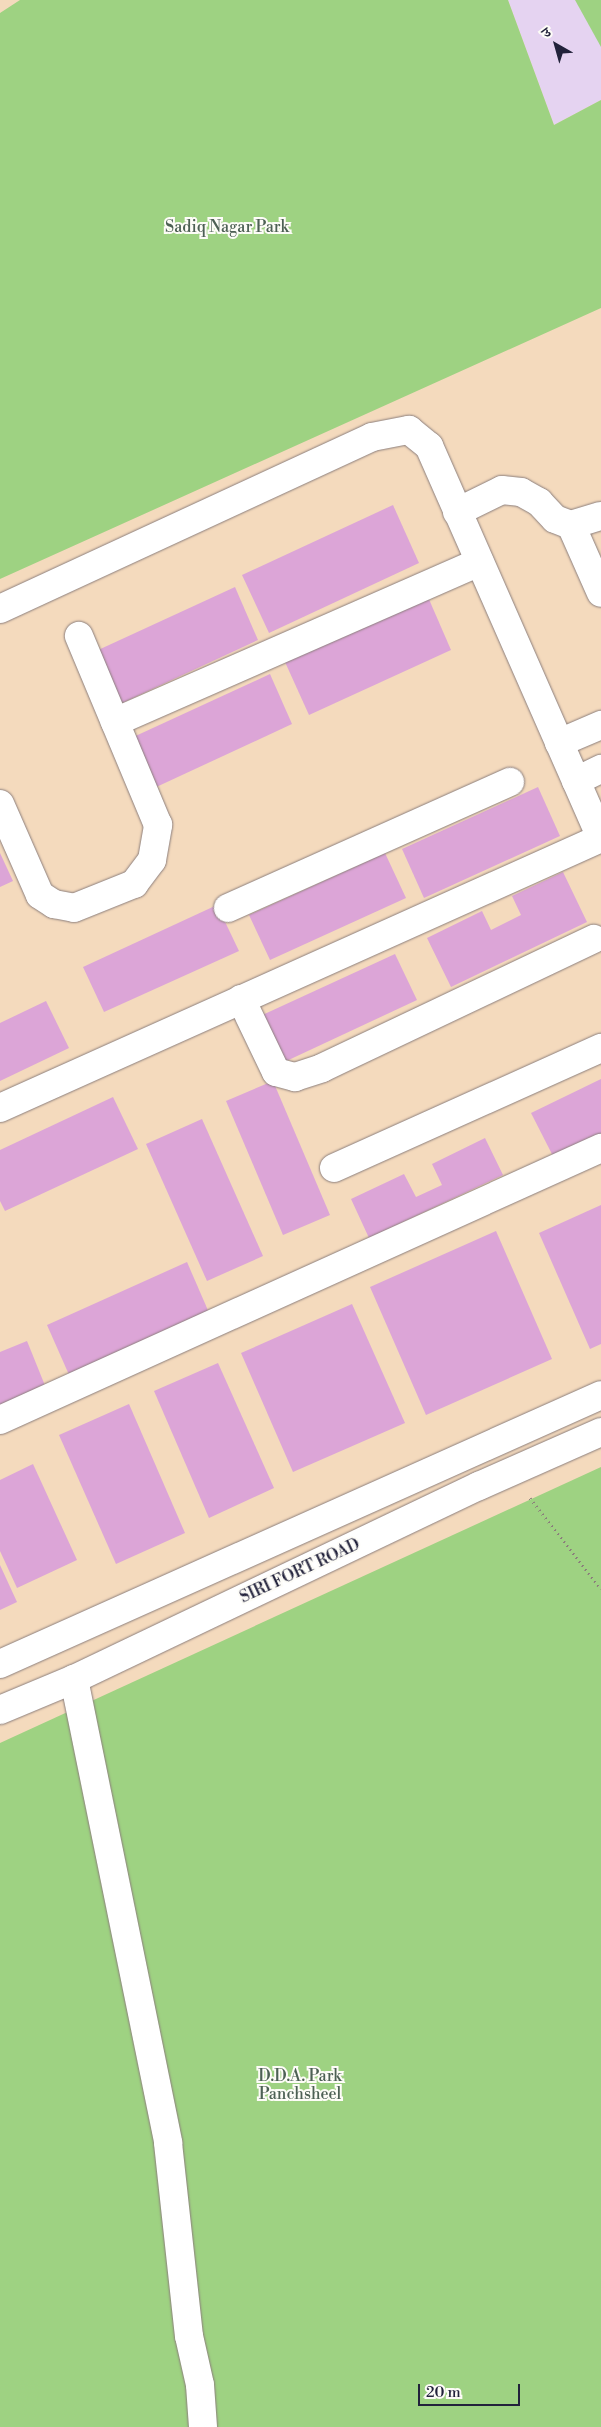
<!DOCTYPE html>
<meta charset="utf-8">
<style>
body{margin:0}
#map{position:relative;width:601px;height:2427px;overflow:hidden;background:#f4dabd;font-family:"Libre Bodoni","Noto Serif Devanagari",serif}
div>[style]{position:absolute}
.built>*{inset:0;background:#e5d3f1}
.green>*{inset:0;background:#9ed282}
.building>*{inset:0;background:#dca5d7}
.path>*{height:3px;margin-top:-1.5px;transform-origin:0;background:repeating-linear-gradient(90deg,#8b7e7c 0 1px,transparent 0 5px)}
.roads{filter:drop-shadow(0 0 1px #8b7e7c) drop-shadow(0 0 1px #8b7e7c)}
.minor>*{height:28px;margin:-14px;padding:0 14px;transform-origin:14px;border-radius:14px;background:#fff}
span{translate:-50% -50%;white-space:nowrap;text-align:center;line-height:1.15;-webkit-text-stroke:4px #fdfcf7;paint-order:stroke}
.park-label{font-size:16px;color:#4d6054}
.street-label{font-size:16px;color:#22223b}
.north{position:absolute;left:531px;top:20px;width:50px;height:50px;-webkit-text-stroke:4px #fdfcf7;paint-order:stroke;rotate:322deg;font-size:14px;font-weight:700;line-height:20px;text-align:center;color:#22223b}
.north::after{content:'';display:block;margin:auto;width:18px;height:22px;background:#22223b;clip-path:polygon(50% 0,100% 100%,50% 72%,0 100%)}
.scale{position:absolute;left:418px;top:2384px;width:102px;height:22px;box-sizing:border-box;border:2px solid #22223b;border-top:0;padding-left:6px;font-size:15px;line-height:18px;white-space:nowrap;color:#22223b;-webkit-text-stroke:4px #fdfcf7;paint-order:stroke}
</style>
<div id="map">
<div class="built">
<i style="clip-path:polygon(508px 0,601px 0,601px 100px,554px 125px)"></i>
</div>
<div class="green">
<i style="clip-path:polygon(20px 0,508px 0,554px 125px,601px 100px,601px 308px,0 579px,0 13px)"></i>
<i style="clip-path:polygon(575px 0,601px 0,601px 47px)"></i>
<i style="clip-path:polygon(601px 1467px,601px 2427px,0 2427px,0 1743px)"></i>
</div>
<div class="building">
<i style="clip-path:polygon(393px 505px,419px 563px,269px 633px,242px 575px)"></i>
<i style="clip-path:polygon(235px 587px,258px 640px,120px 704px,96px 651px)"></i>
<i style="clip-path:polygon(428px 597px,451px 650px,309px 715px,285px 662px)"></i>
<i style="clip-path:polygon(270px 674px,292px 724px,152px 789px,129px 739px)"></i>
<i style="clip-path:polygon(538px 787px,560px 836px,424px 898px,402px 849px)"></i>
<i style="clip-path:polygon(0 853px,13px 881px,0 887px)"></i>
<i style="clip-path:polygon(385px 853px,406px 898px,270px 960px,249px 915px)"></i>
<i style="clip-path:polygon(563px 872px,587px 922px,451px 987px,427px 938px,482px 911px,491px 930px,521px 915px,512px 896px)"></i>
<i style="clip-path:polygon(217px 905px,239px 951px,104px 1012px,83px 967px)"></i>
<i style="clip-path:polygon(395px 954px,417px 1000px,280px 1064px,258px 1017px)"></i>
<i style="clip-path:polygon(46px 1001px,69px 1048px,0 1081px,0 1023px)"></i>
<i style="clip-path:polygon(601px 1079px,601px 1137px,555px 1160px,531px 1113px)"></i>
<i style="clip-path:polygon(273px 1081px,330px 1215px,283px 1235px,226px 1101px)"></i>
<i style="clip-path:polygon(113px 1097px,138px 1149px,5px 1211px,0 1201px,0 1150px)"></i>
<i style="clip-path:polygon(202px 1119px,263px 1256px,207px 1281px,146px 1144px)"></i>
<i style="clip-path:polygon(485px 1138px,503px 1175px,369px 1238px,351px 1199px,404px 1174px,416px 1197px,442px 1185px,432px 1164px)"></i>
<i style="clip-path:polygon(601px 1205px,601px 1344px,590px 1349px,539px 1233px)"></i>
<i style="clip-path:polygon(496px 1231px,552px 1359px,426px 1415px,370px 1287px)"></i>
<i style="clip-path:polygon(187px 1262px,210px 1315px,70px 1377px,47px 1325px)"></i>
<i style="clip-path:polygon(352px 1304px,405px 1423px,293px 1472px,241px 1353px)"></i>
<i style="clip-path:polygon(27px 1341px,46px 1388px,0 1407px,0 1352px)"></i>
<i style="clip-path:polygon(218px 1363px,274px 1488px,209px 1518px,154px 1391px)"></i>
<i style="clip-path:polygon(129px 1404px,185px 1533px,116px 1564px,59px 1435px)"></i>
<i style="clip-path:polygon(33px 1464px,77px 1560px,17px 1588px,0 1551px,0 1480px)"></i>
<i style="clip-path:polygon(0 1565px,17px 1602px,0 1610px)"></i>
</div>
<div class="path">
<i style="left:530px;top:1498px;width:115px;rotate:52deg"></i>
</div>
<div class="roads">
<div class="minor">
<i style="left:457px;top:512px;width:50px;rotate:-26.1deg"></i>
<i style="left:502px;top:490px;width:19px;rotate:6deg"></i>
<i style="left:521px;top:492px;width:21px;rotate:29deg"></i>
<i style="left:539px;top:502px;width:23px;rotate:47deg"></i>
<i style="left:555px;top:519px;width:17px;rotate:21deg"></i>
<i style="left:571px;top:525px;width:31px;rotate:-17deg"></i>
<i style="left:571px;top:525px;width:74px;rotate:66.2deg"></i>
<i style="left:0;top:609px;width:410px;rotate:-24.8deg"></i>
<i style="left:372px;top:437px;width:38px;rotate:-11deg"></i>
<i style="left:409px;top:430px;width:26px;rotate:39deg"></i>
<i style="left:429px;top:446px;width:428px;rotate:66.3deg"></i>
<i style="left:115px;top:722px;width:398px;rotate:-23.7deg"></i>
<i style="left:559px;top:743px;width:46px;rotate:-23.2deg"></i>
<i style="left:576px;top:781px;width:28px;rotate:-26deg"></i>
<i style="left:0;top:804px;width:99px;rotate:66.3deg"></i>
<i style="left:40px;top:895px;width:17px;rotate:33deg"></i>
<i style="left:54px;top:904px;width:20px;rotate:11deg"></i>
<i style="left:74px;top:908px;width:65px;rotate:-21.8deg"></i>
<i style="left:134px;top:884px;width:30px;rotate:-53deg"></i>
<i style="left:152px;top:860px;width:36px;rotate:-80deg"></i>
<i style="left:158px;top:825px;width:205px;rotate:-112.7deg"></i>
<i style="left:228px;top:908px;width:309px;rotate:-24.1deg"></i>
<i style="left:241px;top:999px;width:81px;rotate:64.4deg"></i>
<i style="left:276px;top:1072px;width:20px;rotate:15deg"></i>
<i style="left:295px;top:1077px;width:28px;rotate:-18deg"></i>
<i style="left:322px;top:1068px;width:301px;rotate:-25.4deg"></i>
<i style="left:0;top:1108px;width:659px;rotate:-24.19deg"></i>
<i style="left:334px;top:1168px;width:293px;rotate:-24.2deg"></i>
<i style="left:0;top:1420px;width:660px;rotate:-24.35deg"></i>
<i style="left:0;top:1664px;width:658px;rotate:-24.11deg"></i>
<i style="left:74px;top:1679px;width:473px;rotate:78.5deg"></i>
<i style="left:168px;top:2143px;width:194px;rotate:83.8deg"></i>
<i style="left:189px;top:2336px;width:50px;rotate:77.3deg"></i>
<i style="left:200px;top:2385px;width:42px;rotate:85.9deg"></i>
<i style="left:0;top:1710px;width:80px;rotate:-22.7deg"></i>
<i style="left:74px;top:1679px;width:449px;rotate:-25.5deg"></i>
<i style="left:479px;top:1486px;width:133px;rotate:-23.9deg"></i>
</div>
</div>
<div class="park-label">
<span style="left:227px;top:227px">Sadiq Nagar Park</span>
<span style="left:300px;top:2085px">D.D.A. Park<br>Panchsheel</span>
</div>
<div class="street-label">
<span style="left:300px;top:1571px;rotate:-25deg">SIRI FORT ROAD</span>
</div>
<div class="north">उ</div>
<div class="scale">20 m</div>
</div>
